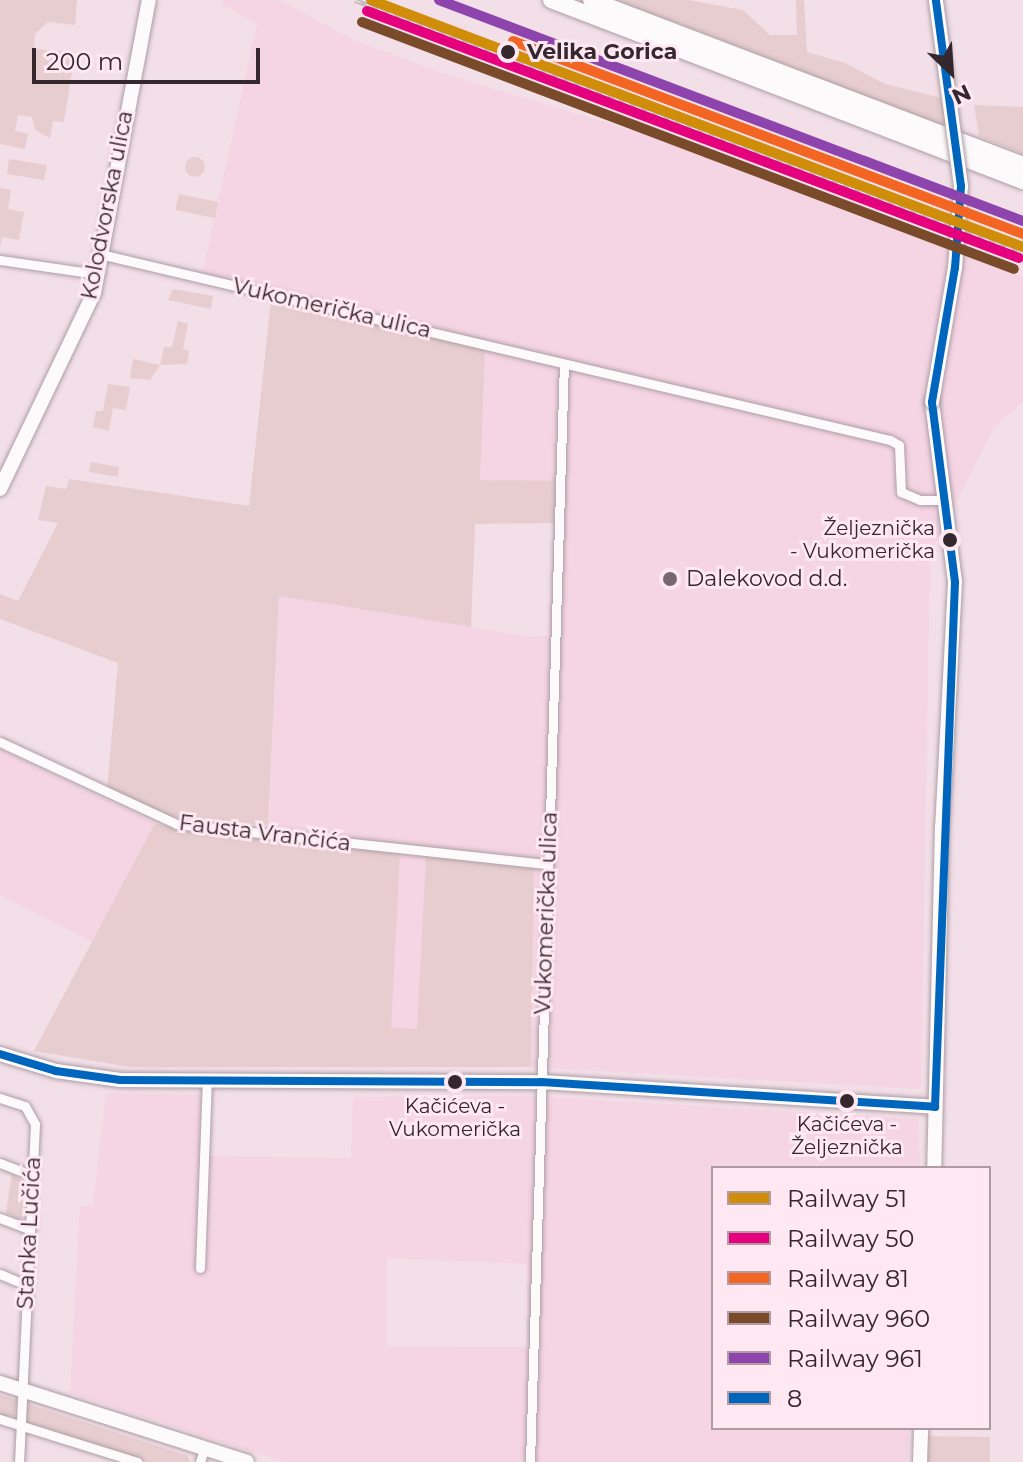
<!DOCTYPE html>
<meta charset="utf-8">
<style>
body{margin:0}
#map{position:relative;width:1023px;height:1462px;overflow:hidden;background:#f3dfe8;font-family:Montserrat,sans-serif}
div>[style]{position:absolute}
.built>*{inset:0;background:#f5d4e3}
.green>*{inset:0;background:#e7cdcf}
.round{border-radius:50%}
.roads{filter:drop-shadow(0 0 2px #ad9ea4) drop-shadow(0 0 2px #ad9ea4)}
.street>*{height:9px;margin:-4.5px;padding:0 4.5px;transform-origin:4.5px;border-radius:4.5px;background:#fdfafc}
.secondary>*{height:14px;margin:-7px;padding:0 7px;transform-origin:7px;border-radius:7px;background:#fdfafc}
.highway>*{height:16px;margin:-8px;padding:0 8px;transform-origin:8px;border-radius:8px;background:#fdfafc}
.rail>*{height:5px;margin-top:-2.5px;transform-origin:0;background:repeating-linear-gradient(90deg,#ffe8f2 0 6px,#c3bdbf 0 12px);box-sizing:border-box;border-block:2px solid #c3bdbf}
.bridges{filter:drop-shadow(0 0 2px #ad9ea4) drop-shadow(0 0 2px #ad9ea4)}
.secondary-bridge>*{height:14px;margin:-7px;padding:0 7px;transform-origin:7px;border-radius:7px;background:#fdfafc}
.bus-1>*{height:8px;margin:-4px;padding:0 4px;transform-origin:4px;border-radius:4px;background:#0065bd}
.rail-1>*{height:10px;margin:-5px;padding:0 5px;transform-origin:5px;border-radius:5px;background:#d08d09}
.rail-2>*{height:10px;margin:-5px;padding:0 5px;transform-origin:5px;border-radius:5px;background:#e5007d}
.rail-3>*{height:10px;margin:-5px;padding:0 5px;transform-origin:5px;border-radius:5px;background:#f26522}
.rail-4>*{height:10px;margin:-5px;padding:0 5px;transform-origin:5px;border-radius:5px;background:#7a4b2a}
.rail-5>*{height:10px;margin:-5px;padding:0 5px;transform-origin:5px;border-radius:5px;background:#8e44ad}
.dots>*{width:22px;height:22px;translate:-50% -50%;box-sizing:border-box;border:4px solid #ffe8f2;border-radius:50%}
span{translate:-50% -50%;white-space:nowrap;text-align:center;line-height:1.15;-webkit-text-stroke:6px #ffe8f2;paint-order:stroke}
.bus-label{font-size:20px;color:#35272e}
.right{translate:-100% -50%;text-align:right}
.stop-label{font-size:22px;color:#35272e;font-weight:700}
.left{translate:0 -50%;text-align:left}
.street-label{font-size:22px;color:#35272e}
.poi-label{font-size:22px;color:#35272e}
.legend{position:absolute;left:711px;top:1166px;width:280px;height:264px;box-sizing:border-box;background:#ffe8f2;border:2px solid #ae9ba4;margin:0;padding:10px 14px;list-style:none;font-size:24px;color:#35272e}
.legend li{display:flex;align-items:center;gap:16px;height:40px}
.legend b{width:40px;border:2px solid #ae9ba4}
.north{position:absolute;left:911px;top:32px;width:80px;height:80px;-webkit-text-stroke:6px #ffe8f2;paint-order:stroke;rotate:155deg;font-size:22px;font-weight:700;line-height:32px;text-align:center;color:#35272e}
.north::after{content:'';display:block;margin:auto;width:28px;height:36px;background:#35272e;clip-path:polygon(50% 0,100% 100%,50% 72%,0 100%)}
.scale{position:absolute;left:32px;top:48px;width:228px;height:36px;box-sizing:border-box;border:4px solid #35272e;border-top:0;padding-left:10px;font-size:24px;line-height:28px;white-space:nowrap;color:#35272e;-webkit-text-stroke:6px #ffe8f2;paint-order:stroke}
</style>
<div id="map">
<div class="built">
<i style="clip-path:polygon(223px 0,279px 0,354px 40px,445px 74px,700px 151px,1023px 277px,1023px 401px,994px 428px,930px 553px,921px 1089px,531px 1067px,534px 868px,426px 857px,417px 1030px,390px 1028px,400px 855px,268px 841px,279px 596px,531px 637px,549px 636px,556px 482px,480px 481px,485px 349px,559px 367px,562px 359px,202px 275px,257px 24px,221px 4px)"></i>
<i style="clip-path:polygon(0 749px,155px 823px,94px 943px,0 895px)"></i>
<i style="clip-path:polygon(evenodd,106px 1093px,201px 1095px,200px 1156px,351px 1158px,353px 1097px,529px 1096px,918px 1119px,920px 1168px,713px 1168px,713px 1428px,909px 1428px,908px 1462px,284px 1462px,70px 1393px,80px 1206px,93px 1205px,106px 1093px,387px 1258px,527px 1264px,527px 1347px,387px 1346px,387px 1258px)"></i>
</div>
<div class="green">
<i style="clip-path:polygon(0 0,77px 0,75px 25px,48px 22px,35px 34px,34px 49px,75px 52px,64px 122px,53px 121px,50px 138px,35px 130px,32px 117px,18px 115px,15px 131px,28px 134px,25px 149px,0 144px)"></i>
<i style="clip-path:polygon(617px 0,688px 0,743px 10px,770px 35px,797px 35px,796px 0,804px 0,807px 52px,845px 63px,885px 84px,942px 98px,947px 127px)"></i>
<i style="clip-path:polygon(974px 105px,1023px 107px,1023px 154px,979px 136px)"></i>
<i class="round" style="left:185px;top:157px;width:20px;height:20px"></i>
<i style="clip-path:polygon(9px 159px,47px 165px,44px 180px,7px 174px)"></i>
<i style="clip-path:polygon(0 188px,11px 190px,8px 209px,24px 212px,19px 240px,2px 237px,0 248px)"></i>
<i style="clip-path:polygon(179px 194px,218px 202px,215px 218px,175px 210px)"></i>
<i style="clip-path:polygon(173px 289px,213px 296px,211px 309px,168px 300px)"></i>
<i style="clip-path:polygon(271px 300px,485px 349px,480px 480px,556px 481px,554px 523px,475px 524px,471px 627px,279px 596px,268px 825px,169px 816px,107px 791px,118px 663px,0 619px,0 594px,18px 601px,58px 523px,38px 520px,46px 486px,66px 489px,69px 479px,249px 506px)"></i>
<i style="clip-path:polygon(178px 321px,188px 324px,183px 349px,189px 351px,187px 364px,160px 365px,150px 380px,130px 378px,133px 359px,160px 365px,164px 347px,172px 347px)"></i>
<i style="clip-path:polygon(108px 384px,130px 387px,126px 410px,113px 408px,109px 431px,93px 427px,96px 411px,103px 411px)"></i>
<i style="clip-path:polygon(91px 462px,119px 467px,118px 477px,89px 472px)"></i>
<i style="clip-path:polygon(155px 823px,182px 831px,400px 854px,391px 1028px,417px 1029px,426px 857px,534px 868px,531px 1067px,130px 1067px,34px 1051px)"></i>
<i style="clip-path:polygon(12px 1173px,24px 1183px,22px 1221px,6px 1213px)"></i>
<i style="clip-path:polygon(0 1395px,17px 1400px,14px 1416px,0 1416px)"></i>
<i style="clip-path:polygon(28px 1404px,188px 1456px,190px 1462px,148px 1462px,31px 1425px,24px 1420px)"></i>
<i style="clip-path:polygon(928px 1436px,990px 1437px,990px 1462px,928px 1462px)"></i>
</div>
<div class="roads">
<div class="street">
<i style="left:100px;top:254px;width:812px;rotate:13.25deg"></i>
<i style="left:890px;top:440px;width:10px;rotate:29deg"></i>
<i style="left:899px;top:445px;width:47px;rotate:87.6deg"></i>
<i style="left:901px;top:492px;width:21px;rotate:23deg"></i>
<i style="left:920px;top:500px;width:26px"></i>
<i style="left:0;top:260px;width:98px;rotate:8.2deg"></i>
<i style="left:0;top:742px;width:195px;rotate:24.9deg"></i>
<i style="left:177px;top:824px;width:373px;rotate:6.2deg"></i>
<i style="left:0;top:1098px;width:26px;rotate:18deg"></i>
<i style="left:25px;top:1106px;width:21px;rotate:61deg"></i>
<i style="left:35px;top:1124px;width:338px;rotate:92.7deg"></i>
<i style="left:0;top:1163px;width:33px;rotate:21deg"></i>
<i style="left:0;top:1218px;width:30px;rotate:21deg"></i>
<i style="left:200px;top:1268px;width:187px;rotate:-87.9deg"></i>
<i style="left:0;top:1274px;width:28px;rotate:23deg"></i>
<i style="left:0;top:1419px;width:144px;rotate:17.4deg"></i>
<i style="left:200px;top:1462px;width:14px;rotate:-73deg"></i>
<i style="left:530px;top:1462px;width:1099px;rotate:-88.23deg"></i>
</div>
<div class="secondary">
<i style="left:932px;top:402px;width:181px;rotate:82.7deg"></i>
<i style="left:955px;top:582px;width:244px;rotate:93deg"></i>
<i style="left:942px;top:826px;width:342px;rotate:91.3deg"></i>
<i style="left:0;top:489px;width:217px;rotate:-64.4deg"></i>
<i style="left:94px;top:293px;width:298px;rotate:-79.4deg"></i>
<i style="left:0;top:1054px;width:59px;rotate:16.9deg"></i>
<i style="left:56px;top:1071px;width:65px;rotate:8deg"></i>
<i style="left:120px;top:1080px;width:421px;rotate:0.3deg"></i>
<i style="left:541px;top:1082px;width:395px;rotate:3.6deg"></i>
<i style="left:0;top:1383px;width:259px;rotate:17.7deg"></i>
<i style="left:920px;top:1462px;width:34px;rotate:-88deg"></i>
</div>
<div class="highway">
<i style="left:551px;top:0;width:506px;rotate:20.98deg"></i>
<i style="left:591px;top:0;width:462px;rotate:20.9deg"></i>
</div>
</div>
<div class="rail">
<i style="left:355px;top:0;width:714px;rotate:20.74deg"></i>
</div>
<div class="bridges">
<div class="secondary-bridge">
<i style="left:932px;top:402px;width:136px;rotate:-80.3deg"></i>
<i style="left:955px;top:268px;width:82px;rotate:-85.8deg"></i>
<i style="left:961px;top:186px;width:188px;rotate:-97.7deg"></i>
</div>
</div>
<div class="bus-1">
<i style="left:0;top:1054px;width:59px;rotate:16.9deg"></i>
<i style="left:56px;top:1071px;width:65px;rotate:8deg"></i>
<i style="left:120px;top:1080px;width:421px;rotate:0.3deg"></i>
<i style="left:541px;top:1082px;width:395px;rotate:3.6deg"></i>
<i style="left:935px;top:1107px;width:525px;rotate:-87.82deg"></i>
<i style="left:955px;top:582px;width:181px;rotate:-97.3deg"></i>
<i style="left:932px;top:402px;width:136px;rotate:-80.3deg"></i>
<i style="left:955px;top:268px;width:82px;rotate:-85.8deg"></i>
<i style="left:961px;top:186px;width:188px;rotate:-97.7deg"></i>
</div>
<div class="rail-1">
<i style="left:371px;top:0;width:697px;rotate:20.75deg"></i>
</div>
<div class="rail-2">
<i style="left:367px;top:11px;width:697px;rotate:20.75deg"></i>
</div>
<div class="rail-3">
<i style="left:513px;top:41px;width:545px;rotate:20.73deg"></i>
</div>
<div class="rail-4">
<i style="left:362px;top:22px;width:697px;rotate:20.75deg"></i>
</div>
<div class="rail-5">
<i style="left:439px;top:0;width:624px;rotate:20.73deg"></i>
</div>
<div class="dots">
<i style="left:508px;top:52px;background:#35272e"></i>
<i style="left:950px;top:540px;background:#35272e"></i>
<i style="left:670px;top:579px;background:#78676f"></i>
<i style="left:455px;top:1082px;background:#35272e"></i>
<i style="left:847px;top:1101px;background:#35272e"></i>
</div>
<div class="bus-label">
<span class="right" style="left:935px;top:540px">Željeznička<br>- Vukomerička</span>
<span style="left:455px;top:1118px">Kačićeva -<br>Vukomerička</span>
<span style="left:847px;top:1136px">Kačićeva -<br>Željeznička</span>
</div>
<div class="stop-label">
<span class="left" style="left:527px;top:52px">Velika Gorica</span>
</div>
<div class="street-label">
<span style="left:107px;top:205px;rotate:-79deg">Kolodvorska ulica</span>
<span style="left:332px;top:308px;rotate:13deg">Vukomerička ulica</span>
<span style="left:265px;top:833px;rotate:7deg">Fausta Vrančića</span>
<span style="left:546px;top:913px;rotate:-88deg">Vukomerička ulica</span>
<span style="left:29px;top:1233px;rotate:-87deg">Stanka Lučića</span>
</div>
<div class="poi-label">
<span class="left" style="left:686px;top:579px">Dalekovod d.d.</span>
</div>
<ul class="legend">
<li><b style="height:10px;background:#d08d09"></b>Railway 51</li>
<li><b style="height:10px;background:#e5007d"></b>Railway 50</li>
<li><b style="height:10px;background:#f26522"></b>Railway 81</li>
<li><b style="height:10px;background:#7a4b2a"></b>Railway 960</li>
<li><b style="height:10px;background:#8e44ad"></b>Railway 961</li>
<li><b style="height:10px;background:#0065bd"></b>8</li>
</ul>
<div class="north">N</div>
<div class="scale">200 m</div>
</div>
